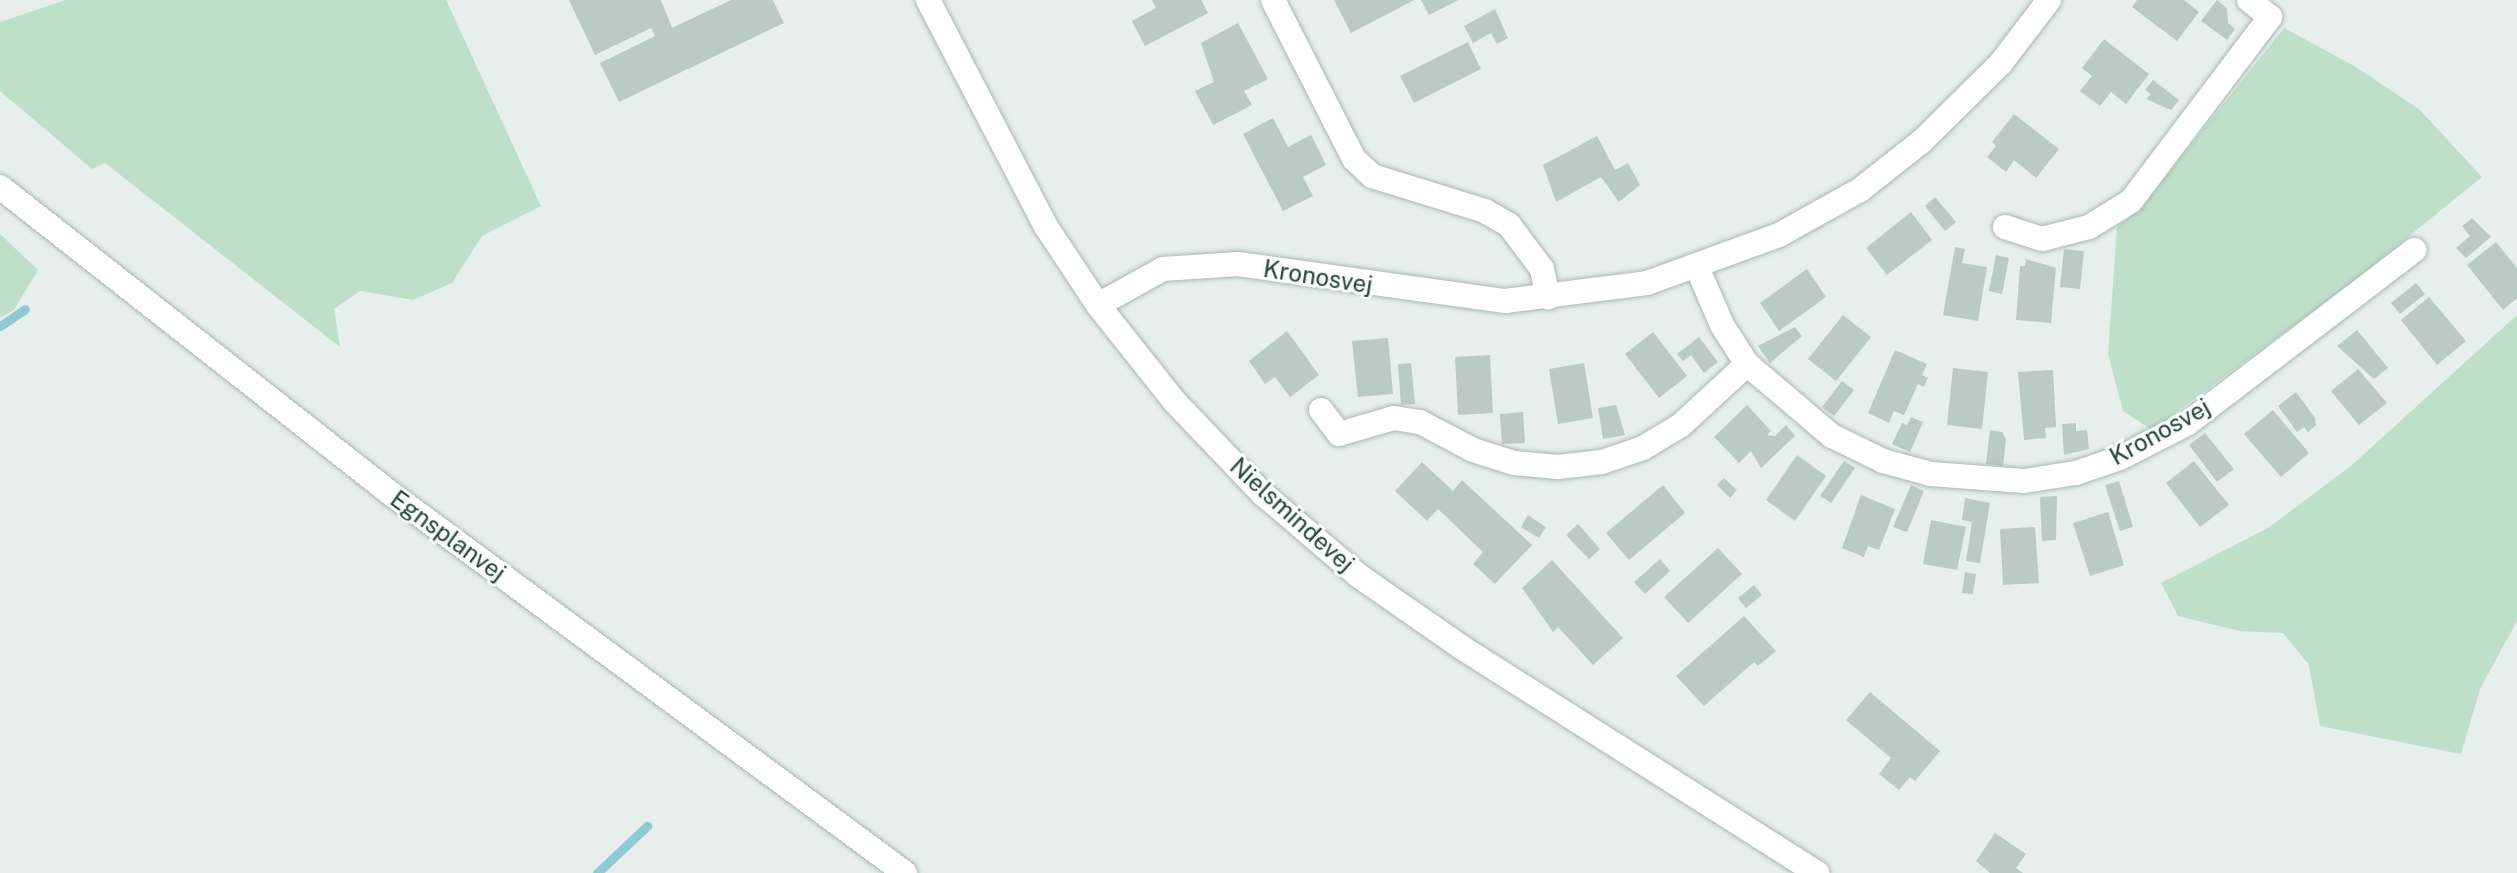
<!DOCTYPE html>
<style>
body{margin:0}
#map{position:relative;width:2517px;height:873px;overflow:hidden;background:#e6efeb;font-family:"Public Sans",sans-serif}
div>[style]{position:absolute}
.green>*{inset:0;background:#bfe0c8}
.stream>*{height:9px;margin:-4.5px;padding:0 4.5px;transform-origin:4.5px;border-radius:4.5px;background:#8ec9d4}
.building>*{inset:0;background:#bbcac4}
.roads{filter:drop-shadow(0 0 2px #a8b8b2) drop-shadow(0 0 2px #a8b8b2)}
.street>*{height:24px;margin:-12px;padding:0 12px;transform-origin:12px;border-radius:12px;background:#fff}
.secondary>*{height:24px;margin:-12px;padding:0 12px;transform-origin:12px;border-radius:12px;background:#fff}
span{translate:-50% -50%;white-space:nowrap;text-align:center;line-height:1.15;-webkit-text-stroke:6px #f7fbf9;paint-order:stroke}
.street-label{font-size:24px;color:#24423a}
</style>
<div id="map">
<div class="green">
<i style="clip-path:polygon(65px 0,446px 0,541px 206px,482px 236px,452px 283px,413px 300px,360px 291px,334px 309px,340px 347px,105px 163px,92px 169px,0 91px,0 22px)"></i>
<i style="clip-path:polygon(2284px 28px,2356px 67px,2420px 110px,2482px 177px,2351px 283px,2152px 430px,2123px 411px,2108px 354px,2117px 227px,2143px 205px)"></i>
<i style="clip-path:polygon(0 234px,38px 270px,14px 310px,0 318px)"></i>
<i style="clip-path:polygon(2517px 315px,2517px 621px,2480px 689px,2461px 754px,2320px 726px,2309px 665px,2283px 633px,2239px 631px,2178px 616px,2161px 583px,2268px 528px,2352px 465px)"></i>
</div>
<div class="stream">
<i style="left:0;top:326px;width:30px;rotate:-34deg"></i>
<i style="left:597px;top:873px;width:69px;rotate:-43.2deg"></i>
</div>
<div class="building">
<i style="clip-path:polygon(569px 0,661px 0,672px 28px,731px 0,773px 0,784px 23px,619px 102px,600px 63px,655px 36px,651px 28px,595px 55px)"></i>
<i style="clip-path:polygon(1152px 0,1201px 0,1208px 13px,1145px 46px,1132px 21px,1156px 8px)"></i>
<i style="clip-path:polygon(1334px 0,1414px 0,1351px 33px)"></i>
<i style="clip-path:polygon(1421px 0,1458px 0,1429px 15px)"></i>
<i style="clip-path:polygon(2137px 0,2184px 0,2199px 12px,2177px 41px,2132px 7px)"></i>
<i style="clip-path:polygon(2217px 0,2227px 8px,2228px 23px,2235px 29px,2227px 40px,2201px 21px)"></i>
<i style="clip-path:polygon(1495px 9px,1508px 38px,1497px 44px,1491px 33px,1473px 43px,1464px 26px)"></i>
<i style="clip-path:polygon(1238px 23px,1268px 79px,1244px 91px,1252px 105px,1213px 125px,1195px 91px,1214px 82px,1201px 43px)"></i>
<i style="clip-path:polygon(2104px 39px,2149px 74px,2126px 104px,2111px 92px,2100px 106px,2080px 91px,2092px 76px,2082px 68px)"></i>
<i style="clip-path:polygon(1468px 42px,1481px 69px,1414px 103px,1400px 76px)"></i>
<i style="clip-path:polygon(2153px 80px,2179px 100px,2171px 110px,2146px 99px,2151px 94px,2145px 90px)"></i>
<i style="clip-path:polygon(2014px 114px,2059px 149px,2036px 178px,2014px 160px,2006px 172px,1987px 157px,1996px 146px,1992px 142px)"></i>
<i style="clip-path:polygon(1273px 118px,1288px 147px,1311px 135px,1326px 165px,1303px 177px,1313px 196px,1283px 211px,1243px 134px)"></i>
<i style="clip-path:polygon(1597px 136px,1615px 170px,1628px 163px,1640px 185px,1619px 202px,1601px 177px,1556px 202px,1543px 165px)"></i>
<i style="clip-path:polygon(1935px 197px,1956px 222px,1945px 231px,1925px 206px)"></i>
<i style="clip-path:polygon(1911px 212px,1932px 240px,1887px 275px,1866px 248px)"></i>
<i style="clip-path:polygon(2472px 218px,2491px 237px,2466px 258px,2456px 248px,2470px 236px,2462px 226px)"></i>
<i style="clip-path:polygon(2496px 242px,2517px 268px,2517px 298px,2503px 310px,2467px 265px)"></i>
<i style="clip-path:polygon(1955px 247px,1965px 249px,1962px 263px,1987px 267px,1978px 321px,1943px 315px)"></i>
<i style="clip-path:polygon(2064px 249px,2084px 251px,2080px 289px,2060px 287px)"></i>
<i style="clip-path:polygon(1996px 255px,2009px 258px,2002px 294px,1989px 291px)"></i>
<i style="clip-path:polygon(2026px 259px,2056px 268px,2051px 323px,2016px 320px,2020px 266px,2025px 266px)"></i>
<i style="clip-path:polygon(1807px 269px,1826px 297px,1779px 331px,1760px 303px)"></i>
<i style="clip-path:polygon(2416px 283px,2425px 294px,2400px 314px,2391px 303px)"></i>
<i style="clip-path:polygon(2429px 297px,2466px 341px,2437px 365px,2401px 320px)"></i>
<i style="clip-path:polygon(1843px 315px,1871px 337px,1836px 381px,1808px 359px)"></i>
<i style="clip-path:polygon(1795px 327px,1802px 336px,1770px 363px,1758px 346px)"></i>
<i style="clip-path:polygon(2357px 330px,2388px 368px,2374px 379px,2337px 346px)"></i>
<i style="clip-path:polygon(1287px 331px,1319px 375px,1290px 397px,1275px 377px,1265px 384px,1249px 361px)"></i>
<i style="clip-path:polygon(1653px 332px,1687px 376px,1659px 398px,1625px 354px)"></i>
<i style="clip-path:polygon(1699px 337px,1718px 362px,1704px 373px,1691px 355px,1683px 361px,1677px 354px)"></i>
<i style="clip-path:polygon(1388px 338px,1393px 394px,1358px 397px,1352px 341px)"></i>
<i style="clip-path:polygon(1895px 350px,1927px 364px,1922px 375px,1928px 378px,1924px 387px,1918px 384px,1904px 415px,1894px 411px,1889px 423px,1868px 413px)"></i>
<i style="clip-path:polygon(1490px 355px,1493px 413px,1458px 415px,1455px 357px)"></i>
<i style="clip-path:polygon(1411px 363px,1415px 404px,1401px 405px,1398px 364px)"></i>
<i style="clip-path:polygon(1584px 363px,1593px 418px,1558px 424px,1549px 369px)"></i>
<i style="clip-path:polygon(1953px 368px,1988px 372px,1982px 429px,1947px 425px)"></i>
<i style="clip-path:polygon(2358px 369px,2387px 403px,2359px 425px,2331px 391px)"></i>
<i style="clip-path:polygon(2053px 370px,2056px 427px,2045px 428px,2046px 438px,2024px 440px,2018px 372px)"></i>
<i style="clip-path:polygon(1842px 381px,1854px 390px,1834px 416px,1822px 407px)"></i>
<i style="clip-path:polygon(2296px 392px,2315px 418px,2316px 425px,2308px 432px,2304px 427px,2297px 432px,2278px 406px)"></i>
<i style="clip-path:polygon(1616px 405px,1625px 435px,1603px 439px,1598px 408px)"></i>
<i style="clip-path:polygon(1747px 405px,1771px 431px,1767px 435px,1775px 436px,1786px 425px,1795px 436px,1761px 468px,1751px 451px,1739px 463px,1714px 437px)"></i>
<i style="clip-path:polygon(2273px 410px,2309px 453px,2281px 477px,2244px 434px)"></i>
<i style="clip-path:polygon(1523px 412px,1525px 443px,1502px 444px,1500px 414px)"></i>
<i style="clip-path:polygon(1911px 417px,1923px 422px,1910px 452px,1892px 444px,1902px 423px,1907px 425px)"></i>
<i style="clip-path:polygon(2076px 423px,2076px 431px,2087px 430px,2089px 449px,2064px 455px,2062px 424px)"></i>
<i style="clip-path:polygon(1990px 430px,2002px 432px,2006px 439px,2003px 466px,1986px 464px)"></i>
<i style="clip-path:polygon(2205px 433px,2234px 469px,2217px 482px,2189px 445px)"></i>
<i style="clip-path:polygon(1797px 455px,1826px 476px,1795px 521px,1766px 500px)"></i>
<i style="clip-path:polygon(1844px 461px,1855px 468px,1831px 503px,1820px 496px)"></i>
<i style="clip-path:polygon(2194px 461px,2229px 505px,2200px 527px,2166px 483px)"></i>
<i style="clip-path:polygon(1422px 462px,1453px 491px,1462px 480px,1532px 545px,1495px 584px,1473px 564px,1483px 552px,1438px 509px,1427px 521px,1395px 491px)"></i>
<i style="clip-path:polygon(1724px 478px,1737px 490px,1730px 498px,1717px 485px)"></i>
<i style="clip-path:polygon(2119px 481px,2133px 527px,2120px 531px,2105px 485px)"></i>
<i style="clip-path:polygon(1663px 485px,1685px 513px,1629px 560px,1606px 533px)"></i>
<i style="clip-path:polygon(1911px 485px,1924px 491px,1907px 532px,1893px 527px)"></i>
<i style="clip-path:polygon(1861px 495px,1895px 509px,1879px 550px,1868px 546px,1864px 557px,1842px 548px)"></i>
<i style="clip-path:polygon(2057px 496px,2056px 540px,2042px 541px,2040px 497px)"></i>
<i style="clip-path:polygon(1965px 498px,1990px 503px,1980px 563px,1966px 561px,1972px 522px,1962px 520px)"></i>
<i style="clip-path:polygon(2108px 512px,2124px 565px,2090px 576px,2073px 523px)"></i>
<i style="clip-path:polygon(1528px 515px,1546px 527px,1539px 538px,1521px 527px)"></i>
<i style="clip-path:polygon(1931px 520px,1966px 527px,1957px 570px,1923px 564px)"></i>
<i style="clip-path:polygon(1578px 524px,1600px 549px,1589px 559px,1566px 535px)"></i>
<i style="clip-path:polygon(2035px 527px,2039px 583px,2003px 585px,2000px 529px)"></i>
<i style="clip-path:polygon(1718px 548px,1742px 574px,1688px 623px,1664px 597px)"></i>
<i style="clip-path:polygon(1660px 559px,1670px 571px,1645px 594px,1634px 582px)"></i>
<i style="clip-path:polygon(1552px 560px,1623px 638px,1593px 665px,1558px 627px,1553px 632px,1522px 588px)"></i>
<i style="clip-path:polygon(1965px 572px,1976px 574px,1973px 594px,1962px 593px)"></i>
<i style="clip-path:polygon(1754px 585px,1762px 595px,1746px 608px,1738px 598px)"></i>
<i style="clip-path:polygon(1744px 616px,1776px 651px,1758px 666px,1754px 662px,1704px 706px,1676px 676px)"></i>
<i style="clip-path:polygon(1870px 692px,1940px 751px,1915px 781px,1910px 777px,1899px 790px,1879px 774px,1891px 758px,1846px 720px)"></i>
<i style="clip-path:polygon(1995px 833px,2026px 854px,2016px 868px,2023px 873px,1990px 873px,1976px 861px)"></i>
</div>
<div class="roads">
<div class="street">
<i style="left:1273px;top:0;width:178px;rotate:63deg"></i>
<i style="left:1354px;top:159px;width:25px;rotate:43deg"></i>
<i style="left:1372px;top:176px;width:118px;rotate:17.2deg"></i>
<i style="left:1485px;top:211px;width:28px;rotate:30deg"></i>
<i style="left:1509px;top:225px;width:55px;rotate:53.1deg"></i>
<i style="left:1542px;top:269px;width:29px;rotate:78deg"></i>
<i style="left:2005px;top:227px;width:39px;rotate:18deg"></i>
<i style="left:2042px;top:239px;width:49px;rotate:-14.3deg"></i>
<i style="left:2089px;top:227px;width:49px;rotate:-31.8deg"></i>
<i style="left:2131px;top:201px;width:231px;rotate:-52.9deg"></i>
<i style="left:2270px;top:17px;width:27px;rotate:-141deg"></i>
<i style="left:1697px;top:267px;width:63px;rotate:66.7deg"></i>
<i style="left:1722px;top:325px;width:46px;rotate:57.3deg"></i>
<i style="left:1747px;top:364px;width:111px;rotate:40.3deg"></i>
<i style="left:1832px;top:436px;width:57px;rotate:26.1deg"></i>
<i style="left:1883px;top:461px;width:50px;rotate:15.2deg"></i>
<i style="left:1931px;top:474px;width:93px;rotate:4.3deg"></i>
<i style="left:2024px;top:481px;width:53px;rotate:-8.7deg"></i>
<i style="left:2076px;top:473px;width:46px;rotate:-18.8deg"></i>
<i style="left:2120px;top:458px;width:76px;rotate:-27.2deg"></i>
<i style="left:2188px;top:423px;width:285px;rotate:-37.4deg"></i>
<i style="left:1098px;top:305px;width:74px;rotate:-29deg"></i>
<i style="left:1163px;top:269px;width:75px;rotate:-3.8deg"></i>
<i style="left:1238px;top:264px;width:270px;rotate:7.9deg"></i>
<i style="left:1505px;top:301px;width:143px;rotate:-7.2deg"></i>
<i style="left:1647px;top:283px;width:140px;rotate:-20deg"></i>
<i style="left:1779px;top:235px;width:93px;rotate:-29.1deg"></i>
<i style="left:1860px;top:190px;width:79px;rotate:-38.3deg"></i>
<i style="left:1922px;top:141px;width:111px;rotate:-44.6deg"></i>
<i style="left:2001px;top:63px;width:79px;rotate:-52.7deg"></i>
<i style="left:1321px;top:410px;width:30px;rotate:53deg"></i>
<i style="left:1339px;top:434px;width:57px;rotate:-16.2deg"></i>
<i style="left:1394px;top:418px;width:26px;rotate:9deg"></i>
<i style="left:1420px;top:422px;width:60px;rotate:27.8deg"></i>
<i style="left:1473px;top:450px;width:43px;rotate:17.6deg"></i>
<i style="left:1514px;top:463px;width:44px;rotate:5.2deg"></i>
<i style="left:1558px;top:467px;width:44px;rotate:-6.5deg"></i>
<i style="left:1602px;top:462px;width:43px;rotate:-18.9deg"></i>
<i style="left:1643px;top:448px;width:44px;rotate:-31.2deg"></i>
<i style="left:1681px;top:425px;width:90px;rotate:-42.7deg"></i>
</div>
<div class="secondary">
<i style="left:928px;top:0;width:254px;rotate:62.5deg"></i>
<i style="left:1045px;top:225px;width:96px;rotate:56.5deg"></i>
<i style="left:1098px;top:305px;width:122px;rotate:51.6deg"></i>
<i style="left:1174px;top:401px;width:129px;rotate:46.3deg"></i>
<i style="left:1263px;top:494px;width:126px;rotate:40.5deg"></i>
<i style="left:1359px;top:576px;width:124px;rotate:34.8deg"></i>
<i style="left:1461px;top:647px;width:422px;rotate:32.4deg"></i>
<i style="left:0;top:187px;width:491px;rotate:38.1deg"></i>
<i style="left:386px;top:490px;width:645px;rotate:36.43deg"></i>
</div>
</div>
<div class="street-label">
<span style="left:1318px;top:277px;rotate:9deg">Kronosvej</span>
<span style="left:2160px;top:432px;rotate:-29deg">Kronosvej</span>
<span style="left:1292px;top:515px;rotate:42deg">Nielsmindevej</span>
<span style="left:448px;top:536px;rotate:36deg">Egnsplanvej</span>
</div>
</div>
